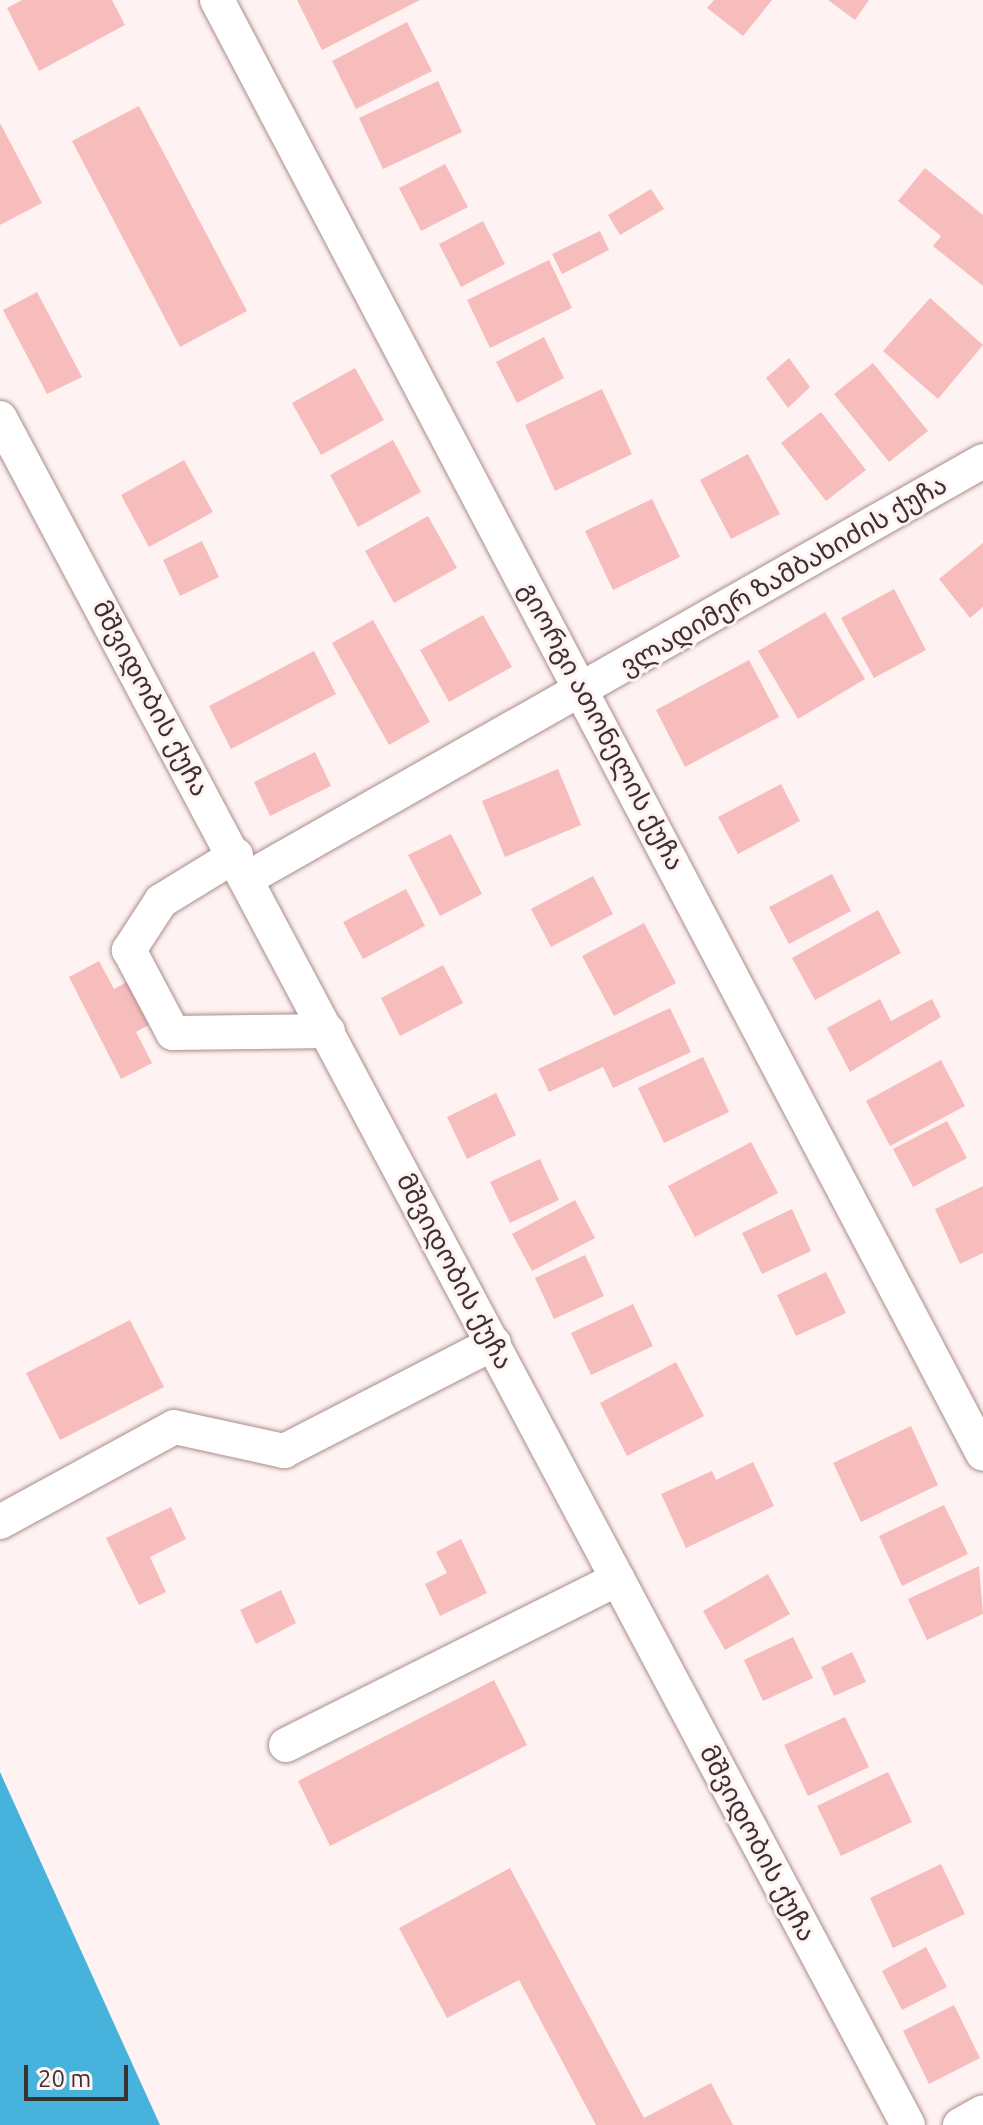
<!DOCTYPE html>
<meta charset="utf-8">
<style>
body{margin:0}
#map{position:relative;width:983px;height:2125px;overflow:hidden;background:#fff2f2;font-family:Ubuntu,"Noto Sans Georgian",sans-serif}
div>[style]{position:absolute}
.water>*{inset:0;background:#47b2db}
.building>*{inset:0;background:#f7bdbc}
.roads{filter:drop-shadow(0 0 2px #a98d8c) drop-shadow(0 0 2px #a98d8c)}
.minor>*{height:34px;margin:-17px;padding:0 17px;transform-origin:17px;border-radius:17px;background:#fff}
span{translate:-50% -50%;white-space:nowrap;text-align:center;line-height:1.15;-webkit-text-stroke:6px #fff2f2;paint-order:stroke}
.street-label{font-size:26px;color:#3c3030}
.scale{position:absolute;left:24px;top:2065px;width:104px;height:36px;box-sizing:border-box;border:4px solid #3c3030;border-top:0;padding-left:10px;font-size:24px;line-height:28px;white-space:nowrap;color:#3c3030;-webkit-text-stroke:6px #fff2f2;paint-order:stroke}
</style>
<div id="map">
<div class="water">
<i style="clip-path:polygon(0 1772px,160px 2125px,0 2125px)"></i>
</div>
<div class="building">
<i style="clip-path:polygon(22px 0,112px 0,125px 25px,39px 71px,7px 8px)"></i>
<i style="clip-path:polygon(297px 0,420px 0,322px 50px)"></i>
<i style="clip-path:polygon(714px 0,772px 0,743px 36px,707px 8px)"></i>
<i style="clip-path:polygon(828px 0,869px 0,855px 20px)"></i>
<i style="clip-path:polygon(407px 22px,432px 71px,356px 109px,332px 61px)"></i>
<i style="clip-path:polygon(438px 81px,462px 132px,383px 169px,359px 118px)"></i>
<i style="clip-path:polygon(139px 106px,247px 311px,180px 347px,72px 141px)"></i>
<i style="clip-path:polygon(0 123px,42px 203px,0 225px)"></i>
<i style="clip-path:polygon(445px 164px,468px 207px,421px 231px,399px 188px)"></i>
<i style="clip-path:polygon(925px 168px,983px 215px,983px 286px,933px 246px,941px 236px,898px 201px)"></i>
<i style="clip-path:polygon(651px 189px,664px 209px,620px 235px,608px 215px)"></i>
<i style="clip-path:polygon(483px 221px,505px 264px,461px 287px,439px 244px)"></i>
<i style="clip-path:polygon(600px 231px,609px 250px,562px 274px,552px 254px)"></i>
<i style="clip-path:polygon(549px 260px,572px 308px,490px 348px,467px 300px)"></i>
<i style="clip-path:polygon(37px 292px,82px 377px,47px 394px,3px 310px)"></i>
<i style="clip-path:polygon(930px 298px,983px 345px,938px 399px,883px 351px)"></i>
<i style="clip-path:polygon(544px 337px,564px 378px,517px 403px,496px 362px)"></i>
<i style="clip-path:polygon(789px 358px,810px 387px,788px 408px,766px 378px)"></i>
<i style="clip-path:polygon(873px 363px,928px 431px,889px 462px,834px 394px)"></i>
<i style="clip-path:polygon(355px 368px,384px 420px,321px 455px,292px 403px)"></i>
<i style="clip-path:polygon(602px 389px,632px 454px,555px 491px,525px 425px)"></i>
<i style="clip-path:polygon(821px 412px,866px 470px,826px 501px,781px 443px)"></i>
<i style="clip-path:polygon(393px 440px,421px 492px,358px 527px,330px 475px)"></i>
<i style="clip-path:polygon(748px 454px,780px 514px,731px 539px,700px 480px)"></i>
<i style="clip-path:polygon(184px 460px,213px 512px,149px 547px,121px 495px)"></i>
<i style="clip-path:polygon(652px 499px,680px 557px,613px 590px,585px 531px)"></i>
<i style="clip-path:polygon(428px 516px,457px 568px,394px 603px,365px 551px)"></i>
<i style="clip-path:polygon(202px 541px,219px 577px,180px 596px,163px 560px)"></i>
<i style="clip-path:polygon(983px 543px,983px 607px,970px 618px,939px 579px)"></i>
<i style="clip-path:polygon(894px 589px,926px 650px,874px 678px,841px 618px)"></i>
<i style="clip-path:polygon(825px 612px,865px 679px,798px 719px,758px 651px)"></i>
<i style="clip-path:polygon(483px 615px,512px 667px,449px 702px,420px 650px)"></i>
<i style="clip-path:polygon(373px 620px,430px 722px,389px 745px,332px 643px)"></i>
<i style="clip-path:polygon(314px 651px,336px 694px,231px 749px,209px 706px)"></i>
<i style="clip-path:polygon(749px 660px,779px 717px,685px 767px,656px 710px)"></i>
<i style="clip-path:polygon(315px 752px,331px 786px,270px 816px,254px 782px)"></i>
<i style="clip-path:polygon(558px 769px,581px 825px,505px 857px,482px 801px)"></i>
<i style="clip-path:polygon(781px 784px,800px 821px,738px 854px,718px 817px)"></i>
<i style="clip-path:polygon(451px 834px,482px 894px,440px 916px,408px 855px)"></i>
<i style="clip-path:polygon(832px 874px,851px 911px,789px 944px,769px 907px)"></i>
<i style="clip-path:polygon(593px 876px,613px 914px,551px 947px,531px 909px)"></i>
<i style="clip-path:polygon(406px 889px,425px 926px,363px 959px,343px 922px)"></i>
<i style="clip-path:polygon(878px 910px,901px 953px,815px 1000px,792px 958px)"></i>
<i style="clip-path:polygon(644px 923px,676px 983px,614px 1016px,582px 956px)"></i>
<i style="clip-path:polygon(99px 961px,114px 989px,134px 978px,156px 1021px,136px 1032px,152px 1063px,121px 1079px,69px 977px)"></i>
<i style="clip-path:polygon(443px 965px,463px 1003px,400px 1036px,381px 998px)"></i>
<i style="clip-path:polygon(880px 999px,891px 1021px,932px 999px,941px 1017px,850px 1072px,827px 1028px)"></i>
<i style="clip-path:polygon(670px 1008px,691px 1052px,613px 1088px,603px 1067px,549px 1092px,538px 1069px)"></i>
<i style="clip-path:polygon(703px 1057px,729px 1112px,664px 1143px,638px 1088px)"></i>
<i style="clip-path:polygon(941px 1060px,965px 1106px,890px 1146px,866px 1101px)"></i>
<i style="clip-path:polygon(496px 1093px,516px 1135px,467px 1159px,447px 1117px)"></i>
<i style="clip-path:polygon(947px 1121px,967px 1158px,913px 1187px,893px 1149px)"></i>
<i style="clip-path:polygon(751px 1142px,778px 1193px,695px 1237px,668px 1186px)"></i>
<i style="clip-path:polygon(540px 1159px,559px 1200px,510px 1223px,490px 1182px)"></i>
<i style="clip-path:polygon(983px 1186px,983px 1253px,960px 1264px,935px 1209px)"></i>
<i style="clip-path:polygon(575px 1200px,595px 1238px,532px 1271px,512px 1234px)"></i>
<i style="clip-path:polygon(792px 1209px,811px 1251px,762px 1274px,742px 1233px)"></i>
<i style="clip-path:polygon(585px 1255px,604px 1296px,554px 1319px,535px 1278px)"></i>
<i style="clip-path:polygon(826px 1272px,846px 1313px,796px 1336px,777px 1295px)"></i>
<i style="clip-path:polygon(633px 1304px,653px 1346px,591px 1375px,571px 1333px)"></i>
<i style="clip-path:polygon(130px 1320px,164px 1387px,60px 1440px,26px 1373px)"></i>
<i style="clip-path:polygon(676px 1362px,704px 1416px,627px 1456px,600px 1403px)"></i>
<i style="clip-path:polygon(911px 1426px,938px 1485px,861px 1522px,833px 1463px)"></i>
<i style="clip-path:polygon(753px 1462px,774px 1506px,686px 1548px,661px 1494px,712px 1471px,716px 1480px)"></i>
<i style="clip-path:polygon(944px 1505px,968px 1554px,902px 1586px,879px 1536px)"></i>
<i style="clip-path:polygon(171px 1507px,186px 1539px,150px 1557px,166px 1592px,139px 1605px,106px 1538px)"></i>
<i style="clip-path:polygon(461px 1539px,487px 1593px,440px 1616px,425px 1584px,447px 1573px,436px 1552px)"></i>
<i style="clip-path:polygon(979px 1566px,983px 1614px,927px 1640px,908px 1599px)"></i>
<i style="clip-path:polygon(768px 1574px,790px 1614px,725px 1650px,703px 1611px)"></i>
<i style="clip-path:polygon(281px 1590px,296px 1623px,256px 1644px,240px 1610px)"></i>
<i style="clip-path:polygon(793px 1637px,813px 1678px,763px 1701px,744px 1660px)"></i>
<i style="clip-path:polygon(852px 1652px,866px 1682px,834px 1696px,821px 1667px)"></i>
<i style="clip-path:polygon(494px 1680px,527px 1745px,330px 1846px,298px 1781px)"></i>
<i style="clip-path:polygon(845px 1717px,869px 1767px,808px 1796px,784px 1745px)"></i>
<i style="clip-path:polygon(888px 1772px,912px 1822px,841px 1856px,817px 1806px)"></i>
<i style="clip-path:polygon(941px 1864px,965px 1914px,893px 1948px,870px 1898px)"></i>
<i style="clip-path:polygon(510px 1868px,644px 2118px,711px 2083px,733px 2125px,596px 2125px,519px 1980px,447px 2018px,399px 1928px)"></i>
<i style="clip-path:polygon(926px 1947px,947px 1987px,902px 2010px,882px 1971px)"></i>
<i style="clip-path:polygon(954px 2005px,980px 2058px,929px 2084px,903px 2031px)"></i>
</div>
<div class="roads">
<div class="minor">
<i style="left:217px;top:0;width:1643px;rotate:62.22deg"></i>
<i style="left:0;top:418px;width:1933px;rotate:61.99deg"></i>
<i style="left:236px;top:855px;width:88px;rotate:148.5deg"></i>
<i style="left:161px;top:901px;width:59px;rotate:123.1deg"></i>
<i style="left:129px;top:950px;width:94px;rotate:62.1deg"></i>
<i style="left:173px;top:1033px;width:155px;rotate:-0.7deg"></i>
<i style="left:248px;top:878px;width:845px;rotate:-29.57deg"></i>
<i style="left:0;top:1522px;width:198px;rotate:-28.6deg"></i>
<i style="left:174px;top:1427px;width:113px;rotate:12.3deg"></i>
<i style="left:284px;top:1451px;width:236px;rotate:-27.2deg"></i>
<i style="left:286px;top:1745px;width:371px;rotate:-26.6deg"></i>
<i style="left:960px;top:2125px;width:26px;rotate:-29deg"></i>
</div>
</div>
<div class="street-label">
<span style="left:783px;top:575px;rotate:-30deg">ვლადიმერ ზამბახიძის ქუჩა</span>
<span style="left:151px;top:698px;rotate:62deg">მშვიდობის ქუჩა</span>
<span style="left:602px;top:726px;rotate:62deg">გიორგი ათონელის ქუჩა</span>
<span style="left:455px;top:1271px;rotate:62deg">მშვიდობის ქუჩა</span>
<span style="left:758px;top:1843px;rotate:62deg">მშვიდობის ქუჩა</span>
</div>
<div class="scale">20 m</div>
</div>
